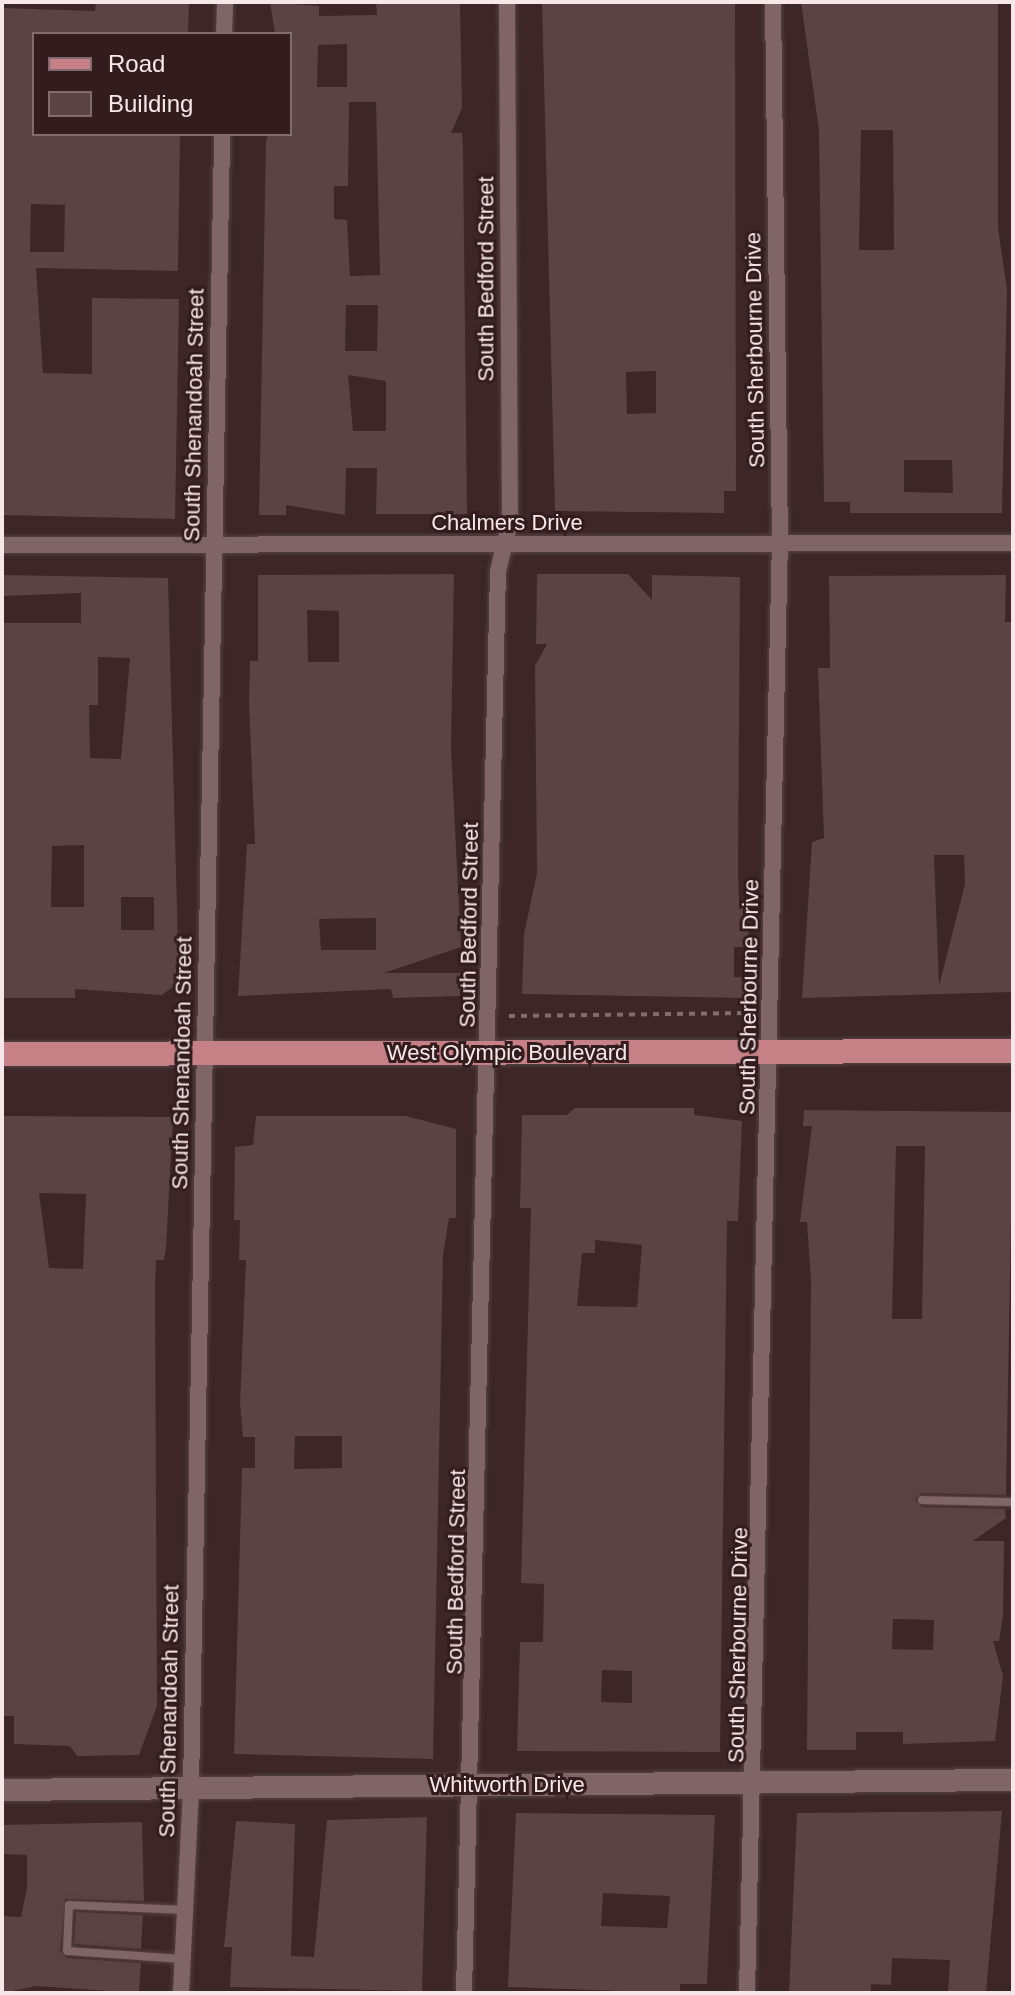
<!DOCTYPE html>
<style>
body{margin:0}
#map{position:relative;width:1015px;height:1995px;overflow:hidden;background:#3c2627;font-family:Helvetica,sans-serif}
div>[style]{position:absolute}
.building>*{inset:0;background:#5b4244}
.path>*{height:4px;margin-top:-2px;transform-origin:0;background:repeating-linear-gradient(90deg,#806c6d 0 6px,transparent 0 12px)}
.roads{filter:drop-shadow(0 0 2px #564244) drop-shadow(0 0 2px #564244)}
.lane>*{height:8px;margin:-4px;padding:0 4px;transform-origin:4px;border-radius:4px;background:#7f6566}
.street>*{height:16px;margin:-8px;padding:0 8px;transform-origin:8px;border-radius:8px;background:#7f6566}
.secondary>*{height:22px;margin:-11px;padding:0 11px;transform-origin:11px;border-radius:11px;background:#7f6566}
.primary>*{height:24px;margin:-12px;padding:0 12px;transform-origin:12px;border-radius:12px;background:#c58186}
span{translate:-50% -50%;white-space:nowrap;text-align:center;line-height:1.15;-webkit-text-stroke:6px #321c1e;paint-order:stroke}
.street-label{font-size:22px;color:#f7e7e8}
.frame{position:absolute;inset:0;border:4px solid #f7e7e8;pointer-events:none}
.legend{position:absolute;left:32px;top:32px;width:260px;height:104px;box-sizing:border-box;background:#321c1e;border:2px solid #816d6f;margin:0;padding:10px 14px;list-style:none;font-size:24px;color:#f7e7e8}
.legend li{display:flex;align-items:center;gap:16px;height:40px}
.legend b{width:40px;border:2px solid #816d6f}
</style>
<div id="map">
<div class="building">
<i style="clip-path:polygon(evenodd,96px 2px,189px 2px,188px 34px,34px 34px,34px 134px,180px 134px,178px 271px,36px 268px,43px 373px,92px 374px,92px 298px,179px 299px,175px 519px,2px 515px,2px 8px,95px 11px,96px 2px,31px 204px,65px 205px,64px 252px,30px 252px,31px 204px)"></i>
<i style="clip-path:polygon(evenodd,270px 2px,319px 6px,319px 16px,377px 15px,376px 2px,460px 2px,462px 108px,451px 133px,462px 133px,463px 146px,467px 514px,376px 514px,377px 468px,346px 468px,345px 515px,286px 505px,286px 515px,259px 515px,266px 141px,268px 134px,290px 134px,290px 34px,275px 34px,270px 2px,347px 44px,347px 87px,317px 87px,318px 45px,347px 44px,270px 2px,349px 102px,376px 102px,380px 275px,350px 276px,347px 220px,334px 219px,334px 186px,348px 186px,349px 102px,270px 2px,346px 305px,378px 305px,377px 351px,345px 351px,346px 305px,270px 2px,348px 375px,386px 381px,386px 431px,353px 431px,348px 375px)"></i>
<i style="clip-path:polygon(evenodd,542px 2px,735px 2px,736px 491px,724px 491px,724px 513px,555px 511px,542px 2px,656px 371px,656px 413px,627px 414px,626px 372px,656px 371px)"></i>
<i style="clip-path:polygon(evenodd,801px 2px,998px 2px,998px 228px,1007px 289px,1002px 513px,850px 513px,850px 502px,824px 502px,819px 131px,801px 2px,861px 130px,893px 130px,894px 250px,859px 250px,861px 130px,801px 2px,904px 460px,952px 460px,953px 493px,904px 492px,904px 460px)"></i>
<i style="clip-path:polygon(evenodd,454px 574px,451px 748px,461px 947px,384px 973px,460px 973px,460px 996px,393px 998px,391px 989px,238px 996px,247px 844px,255px 844px,249px 703px,250px 661px,258px 661px,258px 575px,454px 574px,307px 610px,339px 611px,339px 662px,308px 662px,307px 610px,454px 574px,376px 918px,376px 950px,321px 950px,319px 919px,376px 918px)"></i>
<i style="clip-path:polygon(537px 574px,628px 574px,652px 600px,652px 575px,740px 577px,738px 874px,739px 901px,749px 901px,748px 947px,734px 947px,734px 977px,745px 977px,747px 998px,522px 994px,524px 934px,537px 873px,535px 666px,547px 644px,536px 644px)"></i>
<i style="clip-path:polygon(evenodd,2px 575px,168px 578px,179px 982px,162px 995px,75px 989px,75px 998px,2px 998px,2px 623px,81px 623px,81px 593px,2px 596px,2px 575px,98px 657px,130px 658px,121px 759px,90px 758px,89px 705px,98px 705px,98px 657px,2px 575px,84px 845px,84px 907px,51px 907px,52px 846px,84px 845px,2px 575px,121px 897px,154px 897px,154px 930px,121px 930px,121px 897px)"></i>
<i style="clip-path:polygon(evenodd,1006px 575px,1005px 622px,1013px 622px,1013px 992px,802px 998px,812px 842px,824px 838px,818px 668px,830px 668px,829px 576px,1006px 575px,934px 855px,964px 855px,965px 884px,939px 986px,934px 855px)"></i>
<i style="clip-path:polygon(evenodd,575px 1108px,694px 1108px,694px 1115px,742px 1121px,738px 1221px,727px 1221px,720px 1752px,517px 1751px,520px 1642px,543px 1642px,544px 1584px,521px 1583px,531px 1208px,520px 1208px,522px 1115px,567px 1115px,575px 1108px,595px 1240px,642px 1245px,637px 1307px,577px 1306px,582px 1253px,595px 1253px,595px 1240px,575px 1108px,602px 1670px,632px 1671px,632px 1703px,601px 1702px,602px 1670px)"></i>
<i style="clip-path:polygon(evenodd,804px 1110px,1013px 1112px,1006px 1495px,922px 1493px,915px 1499px,922px 1507px,1005px 1509px,1006px 1518px,973px 1541px,1004px 1541px,1003px 1616px,999px 1641px,993px 1641px,1003px 1676px,995px 1741px,903px 1744px,903px 1732px,856px 1732px,856px 1750px,807px 1750px,811px 1280px,807px 1222px,800px 1222px,812px 1126px,803px 1126px,804px 1110px,896px 1146px,925px 1146px,922px 1319px,892px 1319px,896px 1146px,804px 1110px,893px 1619px,934px 1620px,933px 1650px,892px 1649px,893px 1619px)"></i>
<i style="clip-path:polygon(evenodd,3px 1116px,173px 1117px,166px 1249px,164px 1260px,156px 1260px,155px 1288px,157px 1706px,139px 1755px,77px 1756px,70px 1746px,14px 1744px,14px 1716px,2px 1716px,3px 1116px,39px 1193px,86px 1194px,83px 1269px,49px 1268px,39px 1193px)"></i>
<i style="clip-path:polygon(evenodd,256px 1116px,406px 1116px,456px 1129px,456px 1218px,449px 1218px,443px 1255px,433px 1759px,234px 1754px,242px 1468px,255px 1468px,255px 1437px,243px 1437px,240px 1403px,246px 1260px,239px 1260px,240px 1220px,234px 1220px,235px 1147px,253px 1145px,256px 1116px,295px 1436px,342px 1436px,342px 1468px,294px 1469px,295px 1436px)"></i>
<i style="clip-path:polygon(1002px 1811px,986px 1993px,948px 1993px,950px 1960px,892px 1958px,891px 1985px,871px 1984px,871px 1993px,789px 1993px,797px 1813px)"></i>
<i style="clip-path:polygon(evenodd,516px 1813px,715px 1815px,707px 1984px,680px 1984px,680px 1993px,508px 1987px,516px 1813px,603px 1893px,670px 1896px,667px 1928px,601px 1926px,603px 1893px)"></i>
<i style="clip-path:polygon(427px 1817px,422px 1991px,230px 1987px,232px 1947px,224px 1947px,236px 1821px,295px 1824px,291px 1956px,314px 1957px,327px 1820px)"></i>
<i style="clip-path:polygon(142px 1822px,144px 1901px,65px 1899px,60px 1951px,67px 1958px,141px 1963px,139px 1993px,36px 1986px,2px 1993px,2px 1916px,21px 1917px,27px 1888px,27px 1855px,2px 1854px,2px 1825px)"></i>
<i style="clip-path:polygon(76px 1912px,143px 1915px,141px 1949px,74px 1944px)"></i>
</div>
<div class="path">
<i style="left:509px;top:1016px;width:241px;rotate:-0.7deg"></i>
</div>
<div class="roads">
<div class="lane">
<i style="left:922px;top:1500px;width:91px;rotate:1.3deg"></i>
<i style="left:182px;top:1959px;width:115px;rotate:-176deg"></i>
<i style="left:67px;top:1951px;width:46px;rotate:-87.5deg"></i>
<i style="left:69px;top:1905px;width:116px;rotate:2.5deg"></i>
</div>
<div class="street">
<i style="left:224px;top:34px;width:32px;rotate:-88deg"></i>
<i style="left:2px;top:545px;width:1011px;rotate:-0.11deg"></i>
<i style="left:181px;top:1993px;width:207px;rotate:-87.2deg"></i>
<i style="left:191px;top:1786px;width:1652px;rotate:-88.92deg"></i>
<i style="left:464px;top:1993px;width:1422px;rotate:-88.63deg"></i>
<i style="left:498px;top:571px;width:50px;rotate:-76.2deg"></i>
<i style="left:510px;top:522px;width:520px;rotate:-90.33deg"></i>
<i style="left:747px;top:1993px;width:1449px;rotate:-88.7deg"></i>
<i style="left:780px;top:544px;width:542px;rotate:-90.74deg"></i>
</div>
<div class="secondary">
<i style="left:2px;top:1790px;width:1011px;rotate:-0.57deg"></i>
</div>
<div class="primary">
<i style="left:2px;top:1054px;width:1011px;rotate:-0.17deg"></i>
</div>
</div>
<div class="street-label">
<span style="left:486px;top:279px;rotate:-90deg">South Bedford Street</span>
<span style="left:755px;top:350px;rotate:-91deg">South Sherbourne Drive</span>
<span style="left:194px;top:415px;rotate:-89deg">South Shenandoah Street</span>
<span style="left:507px;top:523px">Chalmers Drive</span>
<span style="left:469px;top:925px;rotate:-89deg">South Bedford Street</span>
<span style="left:749px;top:997px;rotate:-89deg">South Sherbourne Drive</span>
<span style="left:507px;top:1053px">West Olympic Boulevard</span>
<span style="left:182px;top:1063px;rotate:-89deg">South Shenandoah Street</span>
<span style="left:456px;top:1572px;rotate:-89deg">South Bedford Street</span>
<span style="left:738px;top:1645px;rotate:-89deg">South Sherbourne Drive</span>
<span style="left:169px;top:1711px;rotate:-89deg">South Shenandoah Street</span>
<span style="left:507px;top:1785px">Whitworth Drive</span>
</div>
<div class="frame"></div>
<ul class="legend">
<li><b style="height:10px;background:#c58186"></b>Road</li>
<li><b style="height:22px;background:#5b4244"></b>Building</li>
</ul>
</div>
